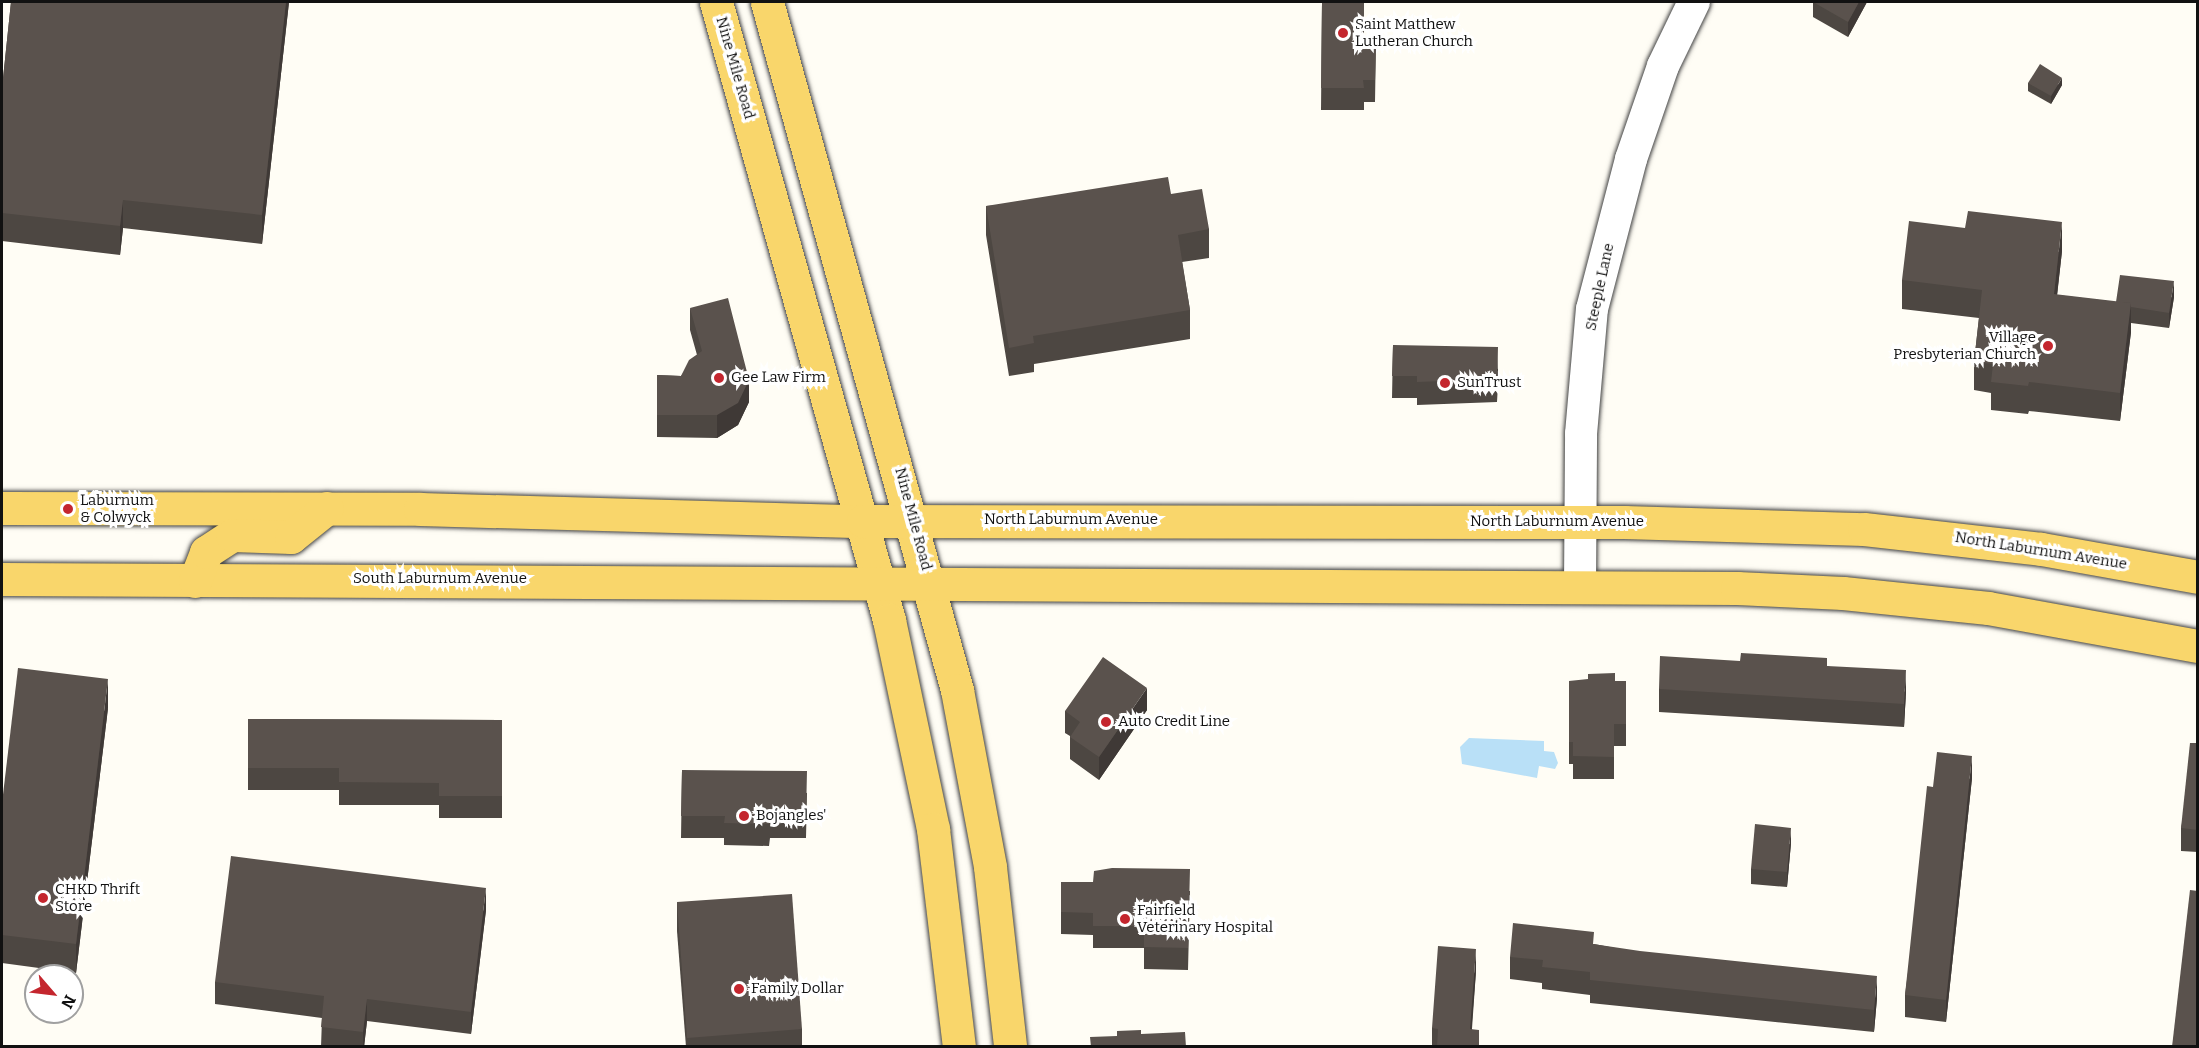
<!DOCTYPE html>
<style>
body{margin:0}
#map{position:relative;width:2199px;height:1048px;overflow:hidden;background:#fffdf5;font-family:Bitter,serif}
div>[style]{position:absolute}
.water>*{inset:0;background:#b9e0f7}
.roads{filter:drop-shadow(0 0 2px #444) drop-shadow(0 0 2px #444)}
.minor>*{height:32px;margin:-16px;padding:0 16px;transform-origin:16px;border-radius:16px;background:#fff}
.primary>*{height:33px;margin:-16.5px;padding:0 16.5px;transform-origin:16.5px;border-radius:16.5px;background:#f9d66b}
.wall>*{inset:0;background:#4d4742}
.shaded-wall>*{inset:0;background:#3f3936}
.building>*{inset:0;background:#5a524d}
.dots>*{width:16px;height:16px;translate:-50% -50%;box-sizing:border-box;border:3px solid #fff;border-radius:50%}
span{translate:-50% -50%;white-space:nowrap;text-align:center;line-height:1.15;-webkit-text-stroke:6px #fff;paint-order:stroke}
.poi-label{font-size:15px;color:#111}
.left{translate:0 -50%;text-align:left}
.right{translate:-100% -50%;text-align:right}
.street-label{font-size:15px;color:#111}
.frame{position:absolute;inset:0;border:3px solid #111;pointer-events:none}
.north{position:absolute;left:24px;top:964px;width:60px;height:60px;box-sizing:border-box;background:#fff;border:2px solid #a0a0a0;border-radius:50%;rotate:118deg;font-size:16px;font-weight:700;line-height:24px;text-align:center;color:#111}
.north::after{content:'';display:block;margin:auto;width:21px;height:27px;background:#c4262e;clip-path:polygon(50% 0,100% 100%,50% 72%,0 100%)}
</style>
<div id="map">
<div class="water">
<i style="clip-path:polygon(1469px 738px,1544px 741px,1544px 751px,1554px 752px,1558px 763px,1555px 769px,1539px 766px,1537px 778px,1462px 764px,1460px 747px)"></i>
</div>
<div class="roads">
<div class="minor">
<i style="left:1580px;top:587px;width:153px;rotate:-89.6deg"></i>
<i style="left:1581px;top:434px;width:125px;rotate:-85deg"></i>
<i style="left:1592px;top:309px;width:155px;rotate:-75.4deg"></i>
<i style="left:1631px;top:159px;width:98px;rotate:-71deg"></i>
<i style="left:1663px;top:66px;width:71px;rotate:-64.2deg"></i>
</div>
<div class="primary">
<i style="left:716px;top:2px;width:642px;rotate:74.36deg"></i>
<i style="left:889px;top:620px;width:214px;rotate:78.1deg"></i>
<i style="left:933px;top:829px;width:219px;rotate:83.2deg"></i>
<i style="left:767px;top:2px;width:714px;rotate:74.56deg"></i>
<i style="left:957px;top:690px;width:180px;rotate:79.4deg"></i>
<i style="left:990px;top:867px;width:180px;rotate:83.6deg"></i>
<i style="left:2px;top:508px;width:418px;rotate:0.1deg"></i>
<i style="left:420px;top:509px;width:443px;rotate:1.6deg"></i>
<i style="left:863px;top:521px;width:761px;rotate:0.08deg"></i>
<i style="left:1624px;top:522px;width:240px;rotate:1.7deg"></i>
<i style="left:1864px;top:529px;width:178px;rotate:6.4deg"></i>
<i style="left:2041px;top:549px;width:159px;rotate:10.1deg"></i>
<i style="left:2px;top:579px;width:1735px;rotate:0.3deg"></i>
<i style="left:1737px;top:588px;width:106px;rotate:2.7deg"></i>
<i style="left:1843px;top:593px;width:146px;rotate:5.9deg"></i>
<i style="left:1988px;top:608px;width:213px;rotate:10.3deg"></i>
<i style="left:195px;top:581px;width:31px;rotate:-69deg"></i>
<i style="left:206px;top:552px;width:31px;rotate:-33deg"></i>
<i style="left:232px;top:535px;width:59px;rotate:1.9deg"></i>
<i style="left:291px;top:537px;width:46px;rotate:-38.9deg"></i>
</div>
</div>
<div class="wall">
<i style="clip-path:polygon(11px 2px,289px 2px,262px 244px,123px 228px,120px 255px,2px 241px,2px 88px)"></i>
<i style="clip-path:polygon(1322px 2px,1364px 42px,1376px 42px,1375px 102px,1364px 102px,1364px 110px,1321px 110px)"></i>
<i style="clip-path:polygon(1813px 2px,1867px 2px,1848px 37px,1813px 17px)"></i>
<i style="clip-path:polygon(2028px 83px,2062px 85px,2051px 104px,2028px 91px)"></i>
<i style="clip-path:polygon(1171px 194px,1209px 229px,1209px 258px,1182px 262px,1190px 310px,1190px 339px,1034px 364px,1034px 372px,1009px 376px,986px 235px,986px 206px)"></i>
<i style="clip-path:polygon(2062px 251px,2057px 295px,2116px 302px,2174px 297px,2169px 328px,2131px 323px,2131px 332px,2120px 421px,2029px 411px,2028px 414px,1991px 410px,1991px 393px,1974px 390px,1974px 362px,1979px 318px,1902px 309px,1902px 280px)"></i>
<i style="clip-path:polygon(690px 308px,749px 402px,738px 425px,717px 438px,657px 437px,657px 375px,681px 376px,697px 355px,690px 330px)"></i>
<i style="clip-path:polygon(1393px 345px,1498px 369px,1497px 402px,1417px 405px,1417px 398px,1392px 398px)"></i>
<i style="clip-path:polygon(1827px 666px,1906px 692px,1904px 727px,1659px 712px,1659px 689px)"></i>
<i style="clip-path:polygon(1569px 681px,1626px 681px,1626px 746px,1614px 746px,1614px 779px,1573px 779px,1573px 764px,1569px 764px)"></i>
<i style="clip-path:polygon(108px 708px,76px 973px,2px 963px,2px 803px)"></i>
<i style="clip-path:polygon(1147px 710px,1099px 780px,1070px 759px,1070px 736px,1065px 733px,1065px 711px)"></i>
<i style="clip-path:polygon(248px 719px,502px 720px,502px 818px,439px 818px,439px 805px,339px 805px,339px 790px,248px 790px)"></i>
<i style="clip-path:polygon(2198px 743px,2198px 852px,2181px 851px,2181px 828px)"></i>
<i style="clip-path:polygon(682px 770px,807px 793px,806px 838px,770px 838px,769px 846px,724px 845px,724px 838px,681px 838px)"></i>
<i style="clip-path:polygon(1972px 778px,1946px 1022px,1905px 1017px,1905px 995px,1933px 787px)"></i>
<i style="clip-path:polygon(1791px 843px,1787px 887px,1751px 884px,1751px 869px)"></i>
<i style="clip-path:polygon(1061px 882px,1190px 891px,1188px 970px,1144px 969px,1144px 948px,1093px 948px,1093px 935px,1061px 934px)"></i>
<i style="clip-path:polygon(677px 902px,802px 1029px,802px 1047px,686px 1047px,677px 931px)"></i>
<i style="clip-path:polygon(486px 910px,471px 1034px,367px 1021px,364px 1047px,321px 1047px,322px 1018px,215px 1004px,215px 982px)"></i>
<i style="clip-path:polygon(1594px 944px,1877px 998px,1874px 1032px,1590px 1003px,1590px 995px,1542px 989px,1542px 983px,1510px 979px,1510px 957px)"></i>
<i style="clip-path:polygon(1476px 971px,1472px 1029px,1479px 1047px,1432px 1047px,1432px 1028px)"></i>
</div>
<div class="shaded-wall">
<i style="clip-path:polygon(286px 2px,289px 2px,262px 244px,262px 215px)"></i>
<i style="clip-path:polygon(1859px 2px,1867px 2px,1848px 37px,1848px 22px)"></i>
<i style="clip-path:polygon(2062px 78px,2062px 85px,2051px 104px,2051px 96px)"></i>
<i style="clip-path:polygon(123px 200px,123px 228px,120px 255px,120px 226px)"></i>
<i style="clip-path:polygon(2062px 222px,2062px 251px,2054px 323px,2054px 294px)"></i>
<i style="clip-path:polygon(2174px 281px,2174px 297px,2169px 328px,2169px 313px)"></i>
<i style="clip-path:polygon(2131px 303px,2131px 332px,2120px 421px,2120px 393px)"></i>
<i style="clip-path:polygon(1498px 347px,1498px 369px,1497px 402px,1497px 379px)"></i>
<i style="clip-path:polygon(749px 380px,749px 402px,738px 425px,717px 438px,717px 415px)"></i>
<i style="clip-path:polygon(1906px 670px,1906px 692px,1904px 727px,1904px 704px)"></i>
<i style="clip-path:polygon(108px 679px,108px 708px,76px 973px,76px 944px)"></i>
<i style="clip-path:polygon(1147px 688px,1147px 710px,1099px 780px,1099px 757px)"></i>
<i style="clip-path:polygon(1972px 756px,1972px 778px,1946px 1022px,1946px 1000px)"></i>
<i style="clip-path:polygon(1791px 828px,1791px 843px,1787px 887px,1787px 872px)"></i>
<i style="clip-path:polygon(486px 888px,486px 910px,471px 1034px,471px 1012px)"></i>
<i style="clip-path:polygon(1476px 949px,1476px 971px,1470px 1047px,1470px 1029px)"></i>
<i style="clip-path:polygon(1877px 976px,1877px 998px,1874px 1032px,1874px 1010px)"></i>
<i style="clip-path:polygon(367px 999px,367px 1021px,364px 1047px,363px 1047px,363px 1032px)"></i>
</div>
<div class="building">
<i style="clip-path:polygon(11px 2px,286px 2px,262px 215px,123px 200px,120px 226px,2px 213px,2px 88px)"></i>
<i style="clip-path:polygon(1322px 2px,1364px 2px,1364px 42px,1376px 42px,1375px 80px,1363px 80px,1364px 88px,1321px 88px)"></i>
<i style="clip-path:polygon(1813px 2px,1859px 2px,1848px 22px)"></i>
<i style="clip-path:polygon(2040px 64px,2062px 78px,2051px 96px,2028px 83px)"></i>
<i style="clip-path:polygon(1168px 177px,1171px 194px,1202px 189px,1209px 229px,1178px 235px,1190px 310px,1033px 336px,1034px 343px,1009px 348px,986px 206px)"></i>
<i style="clip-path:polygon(1968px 211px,2062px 222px,2054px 294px,2131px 303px,2120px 393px,2029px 382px,2028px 386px,1991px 382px,1993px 364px,1974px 362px,1982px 290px,1902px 280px,1909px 221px,1965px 228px)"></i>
<i style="clip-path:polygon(2120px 275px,2174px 281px,2169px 313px,2131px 307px,2131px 303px,2116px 302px)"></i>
<i style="clip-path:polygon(728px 298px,749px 380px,738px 403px,717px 415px,657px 415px,657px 375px,681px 376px,689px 360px,702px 351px,690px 308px)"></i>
<i style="clip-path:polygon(1393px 345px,1498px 347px,1497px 379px,1417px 382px,1417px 376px,1392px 376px)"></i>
<i style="clip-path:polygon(1741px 653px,1827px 658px,1827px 666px,1906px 670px,1904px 704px,1659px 689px,1660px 656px,1740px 661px)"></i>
<i style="clip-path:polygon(1103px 657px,1147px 688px,1099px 757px,1070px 737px,1080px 722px,1065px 711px)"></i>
<i style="clip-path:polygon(18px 668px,108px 679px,76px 944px,2px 935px,2px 803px)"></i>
<i style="clip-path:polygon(1615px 673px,1615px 681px,1626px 681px,1626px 724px,1614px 724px,1614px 757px,1573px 756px,1573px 742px,1569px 742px,1569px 681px,1588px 679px,1588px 674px)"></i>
<i style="clip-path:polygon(248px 719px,502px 720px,502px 796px,439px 796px,439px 783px,339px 782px,339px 768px,248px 768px)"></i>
<i style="clip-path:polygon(2190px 743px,2198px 743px,2198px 830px,2181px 828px)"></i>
<i style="clip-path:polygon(1937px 752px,1972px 756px,1946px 1000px,1905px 995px,1927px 786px,1933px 787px)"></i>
<i style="clip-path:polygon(682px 770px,807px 771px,806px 816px,770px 816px,769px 824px,724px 823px,725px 816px,681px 816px)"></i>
<i style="clip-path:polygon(1755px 824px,1791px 828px,1787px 872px,1751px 869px)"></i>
<i style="clip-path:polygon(231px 856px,486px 888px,471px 1012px,367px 999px,363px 1032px,321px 1027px,324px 996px,215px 982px)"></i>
<i style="clip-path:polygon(1112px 868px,1190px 869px,1188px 948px,1144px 947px,1144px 926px,1093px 926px,1093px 913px,1061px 912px,1061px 882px,1093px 882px,1094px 871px)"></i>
<i style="clip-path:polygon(2190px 890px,2198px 891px,2198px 1047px,2172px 1047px)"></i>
<i style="clip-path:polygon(792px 894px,802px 1029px,687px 1038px,677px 902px)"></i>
<i style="clip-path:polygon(1513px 923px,1594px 932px,1593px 944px,1640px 951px,1877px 976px,1874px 1010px,1590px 980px,1590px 972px,1542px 967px,1543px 960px,1510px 957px)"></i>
<i style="clip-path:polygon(1438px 946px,1476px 949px,1470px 1029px,1479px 1030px,1479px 1047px,1437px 1047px,1438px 1029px,1432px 1028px)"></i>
<i style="clip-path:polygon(1141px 1030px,1141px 1034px,1185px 1032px,1186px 1047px,1091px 1047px,1090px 1037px,1117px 1036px,1117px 1031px)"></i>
</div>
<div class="dots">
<i style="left:1343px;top:33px;background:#c4262e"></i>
<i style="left:2048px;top:346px;background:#c4262e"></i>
<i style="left:719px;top:378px;background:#c4262e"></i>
<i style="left:1445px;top:383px;background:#c4262e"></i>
<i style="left:68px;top:509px;background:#c4262e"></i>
<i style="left:1106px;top:722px;background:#c4262e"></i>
<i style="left:744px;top:816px;background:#c4262e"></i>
<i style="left:43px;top:898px;background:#c4262e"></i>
<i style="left:1125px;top:919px;background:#c4262e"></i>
<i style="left:739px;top:989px;background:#c4262e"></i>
</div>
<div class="poi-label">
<span class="left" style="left:1355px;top:33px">Saint Matthew<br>Lutheran Church</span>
<span class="right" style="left:2036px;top:346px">Village<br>Presbyterian Church</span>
<span class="left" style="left:731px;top:378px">Gee Law Firm</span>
<span class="left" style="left:1457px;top:383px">SunTrust</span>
<span class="left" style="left:80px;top:509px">Laburnum<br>&amp; Colwyck</span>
<span class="left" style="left:1118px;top:722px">Auto Credit Line</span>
<span class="left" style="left:756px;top:816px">Bojangles'</span>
<span class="left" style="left:55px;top:898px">CHKD Thrift<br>Store</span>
<span class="left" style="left:1137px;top:919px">Fairfield<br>Veterinary Hospital</span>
<span class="left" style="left:751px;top:989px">Family Dollar</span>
</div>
<div class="street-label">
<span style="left:735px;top:68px;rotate:74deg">Nine Mile Road</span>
<span style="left:1600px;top:287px;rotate:-78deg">Steeple Lane</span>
<span style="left:913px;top:519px;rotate:75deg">Nine Mile Road</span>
<span style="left:1071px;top:520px">North Laburnum Avenue</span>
<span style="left:1557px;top:522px">North Laburnum Avenue</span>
<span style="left:2041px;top:551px;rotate:9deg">North Laburnum Avenue</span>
<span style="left:440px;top:579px">South Laburnum Avenue</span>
</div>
<div class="frame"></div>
<div class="north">N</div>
</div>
